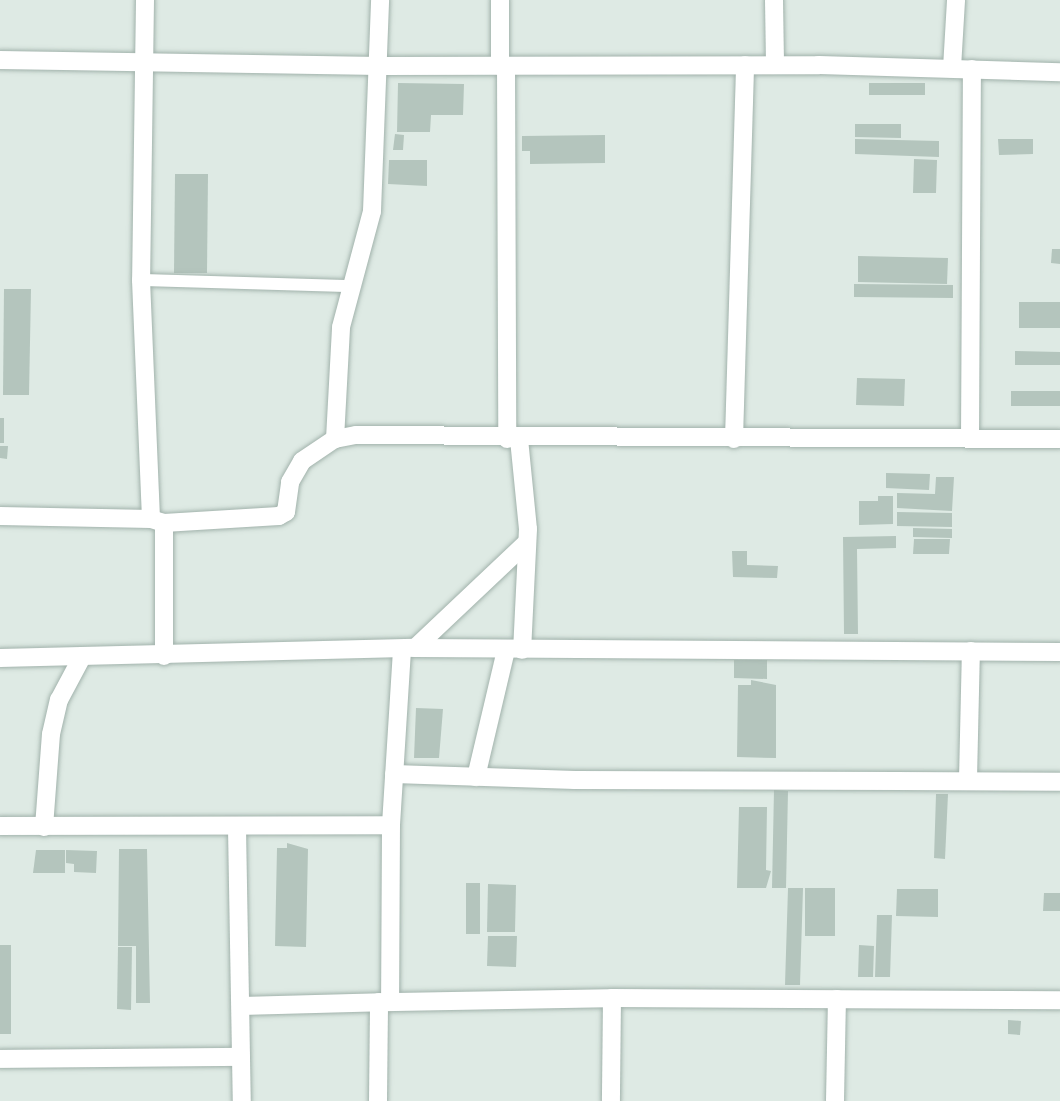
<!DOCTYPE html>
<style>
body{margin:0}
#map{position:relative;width:1060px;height:1101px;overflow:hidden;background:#deeae4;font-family:"Exo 2",sans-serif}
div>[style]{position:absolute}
.building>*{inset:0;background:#b4c5bd}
.roads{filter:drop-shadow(0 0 2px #a1b2ab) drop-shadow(0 0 2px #a1b2ab)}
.service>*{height:12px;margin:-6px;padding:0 6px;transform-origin:6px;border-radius:6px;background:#fff}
.minor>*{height:18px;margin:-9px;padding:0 9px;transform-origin:9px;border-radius:9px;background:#fff}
span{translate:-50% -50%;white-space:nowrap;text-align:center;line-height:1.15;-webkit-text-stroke:4.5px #eff7f2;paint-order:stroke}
</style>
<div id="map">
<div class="building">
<i style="clip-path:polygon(398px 83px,464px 84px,463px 115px,431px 115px,430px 132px,397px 132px)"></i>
<i style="clip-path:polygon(869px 83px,925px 83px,925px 95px,869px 95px)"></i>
<i style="clip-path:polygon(855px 124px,901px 124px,901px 138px,855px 137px)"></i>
<i style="clip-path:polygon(395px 134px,404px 135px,403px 150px,393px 150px)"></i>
<i style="clip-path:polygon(605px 135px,605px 163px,530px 164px,530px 151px,522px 151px,522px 136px)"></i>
<i style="clip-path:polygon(855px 139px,939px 141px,939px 157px,855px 154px)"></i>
<i style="clip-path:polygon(998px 139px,1033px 139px,1033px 154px,999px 155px)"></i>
<i style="clip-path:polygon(914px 159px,937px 160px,936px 193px,913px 193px)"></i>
<i style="clip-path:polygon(389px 160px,427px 160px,427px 186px,388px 184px)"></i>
<i style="clip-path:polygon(175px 174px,208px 174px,207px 273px,174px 273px)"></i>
<i style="clip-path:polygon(1052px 249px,1060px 249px,1060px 264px,1051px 263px)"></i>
<i style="clip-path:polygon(858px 256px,948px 258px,947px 284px,858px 282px)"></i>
<i style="clip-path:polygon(854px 284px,953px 285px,953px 298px,854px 297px)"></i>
<i style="clip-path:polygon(4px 289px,31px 289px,29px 395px,3px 395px)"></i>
<i style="clip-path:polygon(1019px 302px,1060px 302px,1060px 328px,1019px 328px)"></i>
<i style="clip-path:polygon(1015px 351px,1060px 352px,1060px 365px,1015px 365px)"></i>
<i style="clip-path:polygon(857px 378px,905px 379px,904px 406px,856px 405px)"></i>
<i style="clip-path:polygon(1011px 391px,1060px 391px,1060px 406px,1011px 406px)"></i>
<i style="clip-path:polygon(0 418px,4px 418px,4px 443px,0 443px)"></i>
<i style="clip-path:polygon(0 446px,8px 446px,7px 459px,0 458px)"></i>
<i style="clip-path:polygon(886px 473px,930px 474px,929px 490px,886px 488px)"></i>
<i style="clip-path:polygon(936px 477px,954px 477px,952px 511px,897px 508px,897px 493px,935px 494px)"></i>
<i style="clip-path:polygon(878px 496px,893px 496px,893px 524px,859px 525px,859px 501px,878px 501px)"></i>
<i style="clip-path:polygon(897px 512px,952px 513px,952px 527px,897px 526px)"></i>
<i style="clip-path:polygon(913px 528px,952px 529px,952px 538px,913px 537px)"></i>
<i style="clip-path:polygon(896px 536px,896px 548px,857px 549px,858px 634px,844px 634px,843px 537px)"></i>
<i style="clip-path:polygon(914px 539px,950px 539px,949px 554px,913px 554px)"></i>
<i style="clip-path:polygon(732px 551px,747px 551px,747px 565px,778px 566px,777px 578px,733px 577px)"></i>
<i style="clip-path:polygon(734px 660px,767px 660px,767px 679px,734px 678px)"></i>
<i style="clip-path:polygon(751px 680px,776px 685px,776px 758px,737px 757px,738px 685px,751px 685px)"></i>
<i style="clip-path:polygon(416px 708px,443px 709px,439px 758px,414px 758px)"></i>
<i style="clip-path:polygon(774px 790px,788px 791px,786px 888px,772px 888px)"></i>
<i style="clip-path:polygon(936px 794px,948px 794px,945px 859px,934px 858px)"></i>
<i style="clip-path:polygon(739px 807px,767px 807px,766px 870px,771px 871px,766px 888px,737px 888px)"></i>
<i style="clip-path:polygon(287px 843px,308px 849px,306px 947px,275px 946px,277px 848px,287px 848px)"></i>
<i style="clip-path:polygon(119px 849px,147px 849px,150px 1003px,136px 1003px,136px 946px,118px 946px)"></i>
<i style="clip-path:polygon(36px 850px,65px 850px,65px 873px,33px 873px)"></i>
<i style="clip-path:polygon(66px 850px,97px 851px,96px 873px,74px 872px,74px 864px,66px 863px)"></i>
<i style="clip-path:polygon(466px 883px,480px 883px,480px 934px,466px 934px)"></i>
<i style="clip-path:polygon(488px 884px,516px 885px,515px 932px,487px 932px)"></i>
<i style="clip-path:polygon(788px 888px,803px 888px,800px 985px,785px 985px)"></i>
<i style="clip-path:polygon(805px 888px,835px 888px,835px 936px,805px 936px)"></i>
<i style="clip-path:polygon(897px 889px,938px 889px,938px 917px,896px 916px)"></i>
<i style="clip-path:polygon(1044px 893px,1060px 893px,1060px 911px,1043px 911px)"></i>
<i style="clip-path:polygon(877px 915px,892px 915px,890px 977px,875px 977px)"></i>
<i style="clip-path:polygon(488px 936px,517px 936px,516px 967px,487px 966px)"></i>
<i style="clip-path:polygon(0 945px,11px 945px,11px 1034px,0 1034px)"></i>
<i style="clip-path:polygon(859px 945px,874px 946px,873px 977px,858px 977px)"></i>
<i style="clip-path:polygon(118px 947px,132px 947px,131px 1010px,117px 1009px)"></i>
<i style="clip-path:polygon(1008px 1020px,1021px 1021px,1020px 1035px,1008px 1034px)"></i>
</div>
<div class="roads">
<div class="service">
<i style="left:141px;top:280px;width:207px;rotate:1.7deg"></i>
</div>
<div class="minor">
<i style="left:145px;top:0;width:280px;rotate:90.8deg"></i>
<i style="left:141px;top:280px;width:239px;rotate:87.6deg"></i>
<i style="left:151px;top:519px;width:14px;rotate:17deg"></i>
<i style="left:164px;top:523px;width:133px;rotate:90deg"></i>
<i style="left:774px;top:0;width:65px;rotate:89.1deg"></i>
<i style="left:0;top:60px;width:380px;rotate:0.9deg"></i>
<i style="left:380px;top:66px;width:439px;rotate:-0.1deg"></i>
<i style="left:819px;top:65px;width:241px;rotate:1.7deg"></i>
<i style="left:500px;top:66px;width:66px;rotate:-90deg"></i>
<i style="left:506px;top:66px;width:373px;rotate:89.8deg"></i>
<i style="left:952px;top:68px;width:68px;rotate:-86.6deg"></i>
<i style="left:335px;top:439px;width:112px;rotate:-86.9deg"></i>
<i style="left:341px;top:327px;width:120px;rotate:-75deg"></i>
<i style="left:372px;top:211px;width:211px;rotate:-87.8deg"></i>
<i style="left:519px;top:439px;width:90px;rotate:84.3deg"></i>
<i style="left:528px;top:529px;width:121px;rotate:92.8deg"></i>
<i style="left:734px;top:439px;width:374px;rotate:-88.3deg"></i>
<i style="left:970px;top:439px;width:370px;rotate:-89.7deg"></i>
<i style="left:0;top:516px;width:151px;rotate:1.1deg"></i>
<i style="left:164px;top:523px;width:115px;rotate:-3.5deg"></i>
<i style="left:279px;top:516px;width:8px;rotate:-30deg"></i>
<i style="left:286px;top:512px;width:30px;rotate:-82deg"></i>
<i style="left:290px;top:482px;width:24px;rotate:-60deg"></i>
<i style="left:302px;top:461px;width:40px;rotate:-34deg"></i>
<i style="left:335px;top:439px;width:21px;rotate:-11deg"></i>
<i style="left:356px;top:435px;width:704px;rotate:0.33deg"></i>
<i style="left:415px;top:648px;width:154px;rotate:-43.4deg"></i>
<i style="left:402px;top:650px;width:175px;rotate:93.6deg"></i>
<i style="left:391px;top:825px;width:177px;rotate:90.3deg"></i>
<i style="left:390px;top:1002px;width:222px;rotate:-1deg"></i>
<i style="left:612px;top:998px;width:103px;rotate:90.6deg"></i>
<i style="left:0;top:658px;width:415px;rotate:-1.4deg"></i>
<i style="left:415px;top:648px;width:645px;rotate:0.36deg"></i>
<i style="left:394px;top:774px;width:181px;rotate:1.9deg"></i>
<i style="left:575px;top:780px;width:485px;rotate:0.2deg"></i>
<i style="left:476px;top:777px;width:130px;rotate:-76.7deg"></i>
<i style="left:968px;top:779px;width:128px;rotate:-88.7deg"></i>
<i style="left:0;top:826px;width:391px;rotate:-0.1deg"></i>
<i style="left:44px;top:827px;width:93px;rotate:-85.7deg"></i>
<i style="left:51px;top:734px;width:35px;rotate:-77deg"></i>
<i style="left:59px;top:700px;width:49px;rotate:-61.9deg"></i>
<i style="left:237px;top:828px;width:273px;rotate:89deg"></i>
<i style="left:612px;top:998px;width:448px;rotate:0.3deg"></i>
<i style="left:241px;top:1006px;width:149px;rotate:-1.5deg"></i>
<i style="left:0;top:1059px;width:241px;rotate:-0.5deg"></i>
<i style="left:378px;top:1101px;width:99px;rotate:-89.4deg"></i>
<i style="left:835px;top:1101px;width:102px;rotate:-88.9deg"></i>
</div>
</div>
</div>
